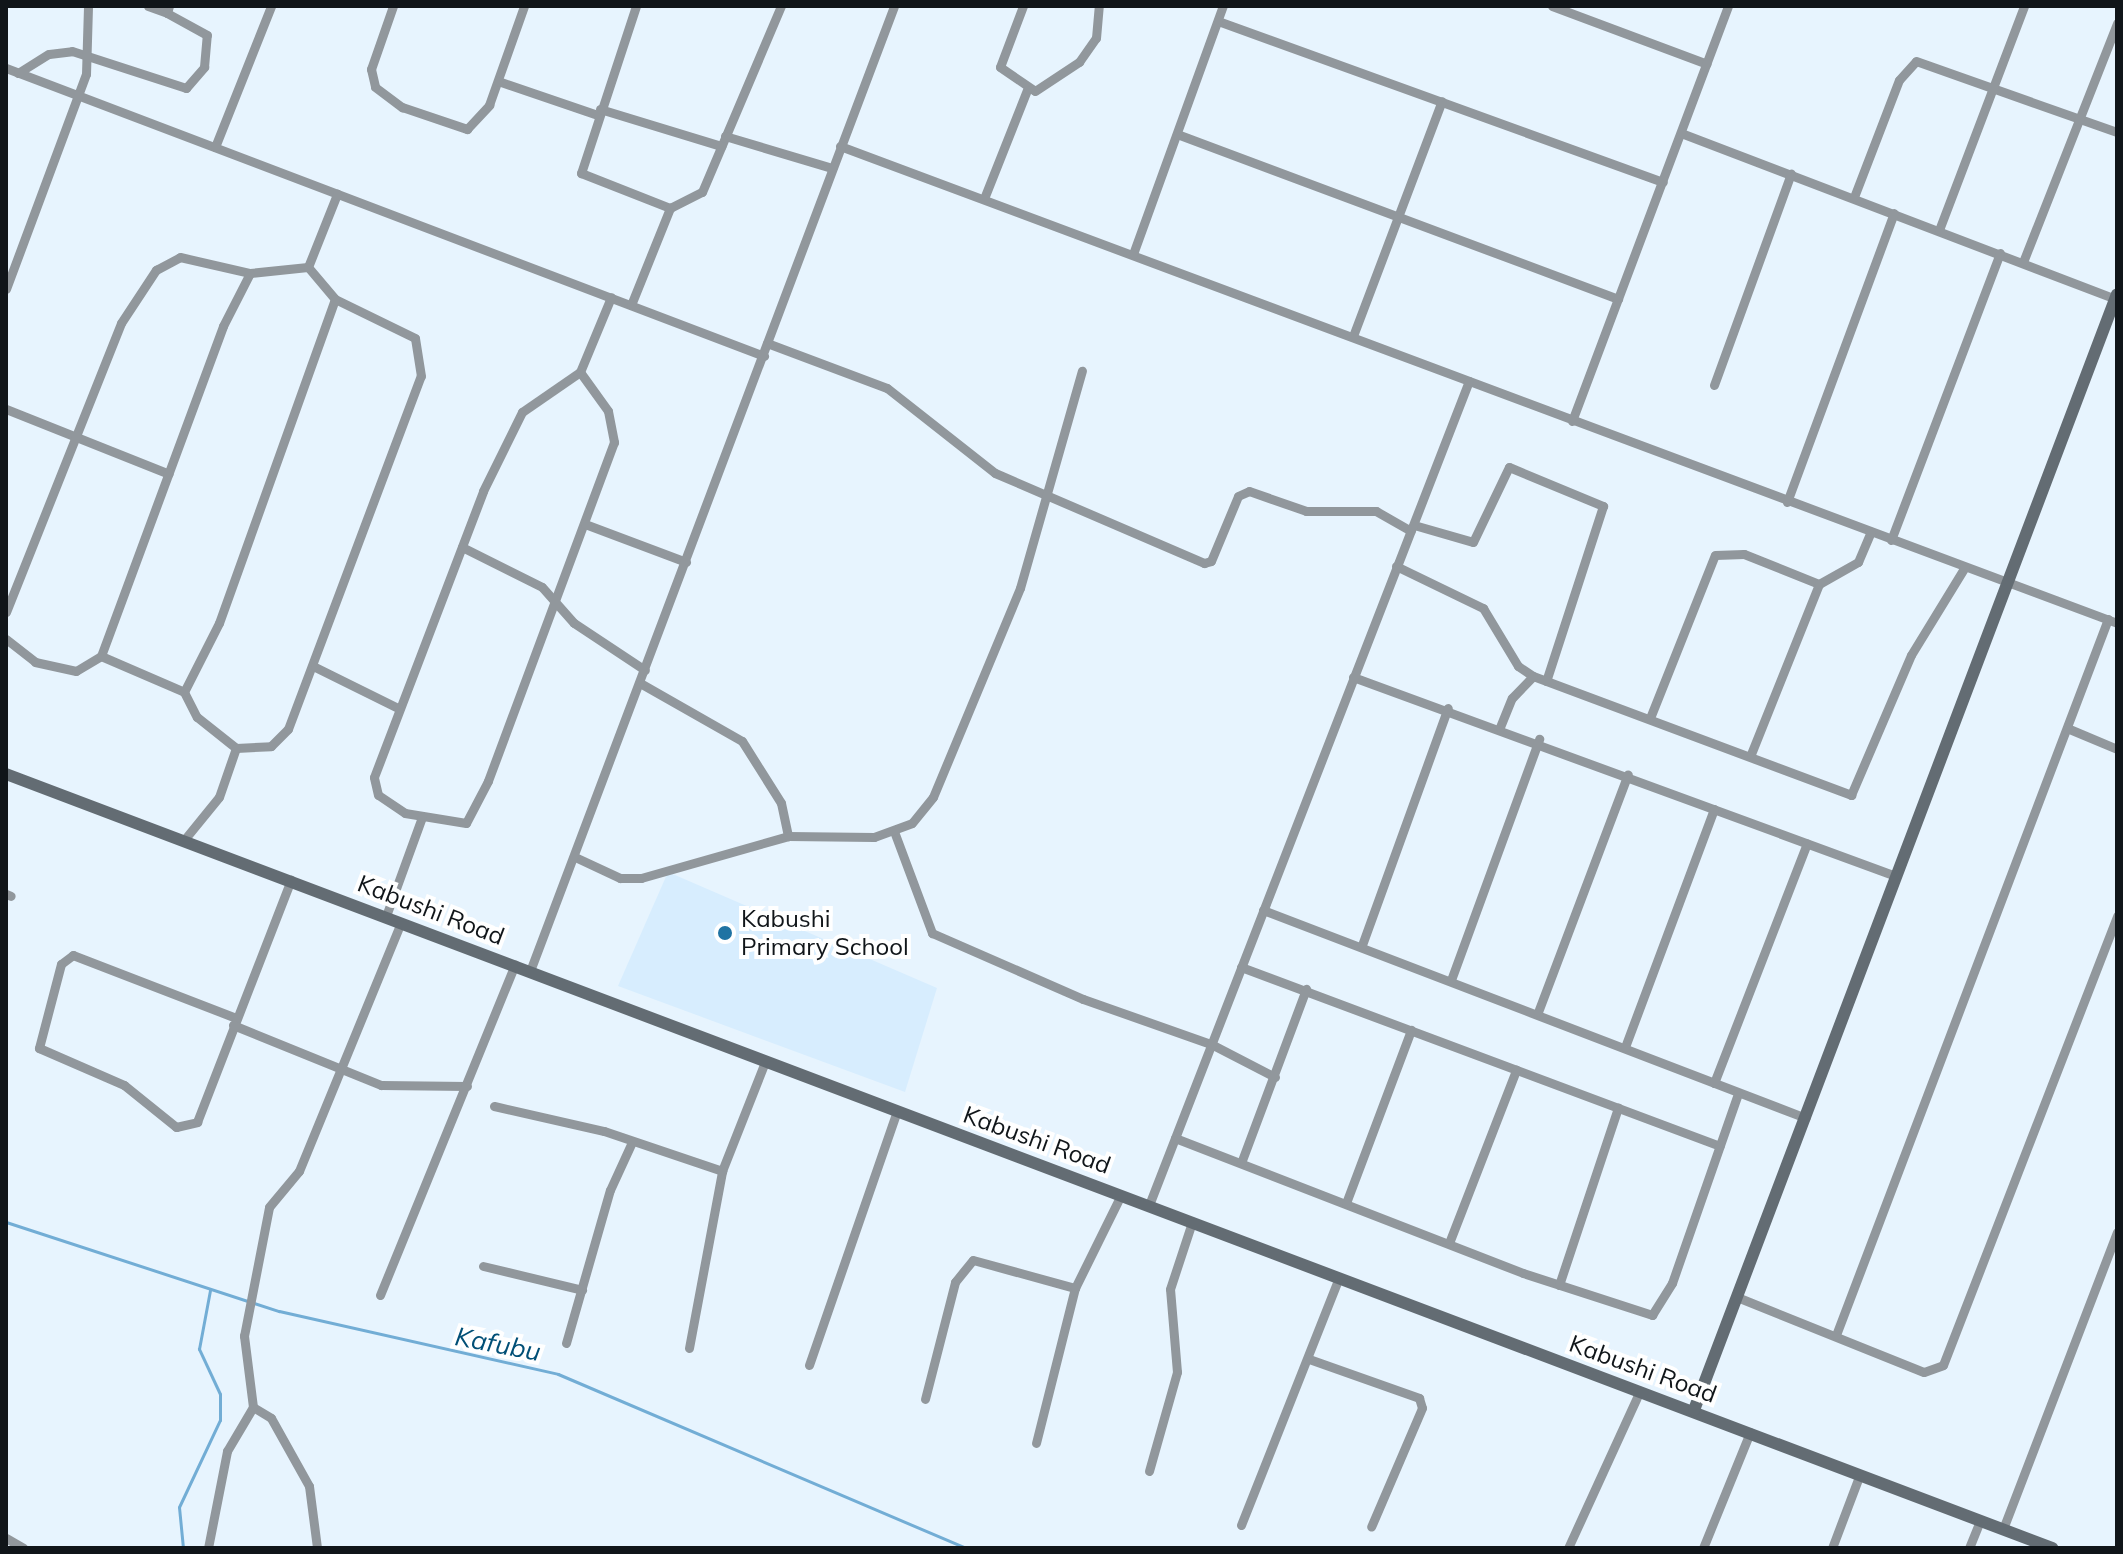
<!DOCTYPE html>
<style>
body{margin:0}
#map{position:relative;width:2123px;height:1554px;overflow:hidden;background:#e7f4fe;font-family:Mulish,sans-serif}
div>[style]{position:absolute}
.built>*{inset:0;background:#d7edfe}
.stream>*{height:3px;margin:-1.5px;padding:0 1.5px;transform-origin:1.5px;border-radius:1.5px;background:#72add5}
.street>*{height:9px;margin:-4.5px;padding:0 4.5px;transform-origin:4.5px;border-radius:4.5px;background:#91979c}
.secondary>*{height:12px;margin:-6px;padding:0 6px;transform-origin:6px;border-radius:6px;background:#636c73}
.dots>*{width:22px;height:22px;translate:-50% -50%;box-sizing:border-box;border:4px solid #fff;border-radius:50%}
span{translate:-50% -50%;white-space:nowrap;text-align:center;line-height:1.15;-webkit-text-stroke:8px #fff;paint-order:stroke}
.street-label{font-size:24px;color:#101519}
.poi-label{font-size:24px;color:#101519}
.left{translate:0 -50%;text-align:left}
.water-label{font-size:26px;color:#014f76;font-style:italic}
.frame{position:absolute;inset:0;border:8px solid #101519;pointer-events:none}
</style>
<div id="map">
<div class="built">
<i style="clip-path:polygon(668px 872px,937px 988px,905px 1092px,618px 986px)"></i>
</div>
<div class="stream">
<i style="left:6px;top:1222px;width:287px;rotate:18.1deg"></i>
<i style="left:279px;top:1311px;width:286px;rotate:12.7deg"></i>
<i style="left:558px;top:1374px;width:444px;rotate:23.1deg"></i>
<i style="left:183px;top:1548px;width:41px;rotate:-95.6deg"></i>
<i style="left:179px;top:1507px;width:96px;rotate:-64.8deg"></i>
<i style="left:220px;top:1420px;width:26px;rotate:-90deg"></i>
<i style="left:220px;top:1394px;width:50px;rotate:-115deg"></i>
<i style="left:199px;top:1349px;width:60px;rotate:-79.4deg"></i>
</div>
<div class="street">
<i style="left:148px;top:6px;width:20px;rotate:20deg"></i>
<i style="left:167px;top:13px;width:7px;rotate:-74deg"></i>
<i style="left:393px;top:6px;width:67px;rotate:109.2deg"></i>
<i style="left:371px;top:69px;width:18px;rotate:77deg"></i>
<i style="left:375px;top:87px;width:34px;rotate:37deg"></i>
<i style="left:402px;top:107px;width:69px;rotate:18.7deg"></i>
<i style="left:467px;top:129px;width:33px;rotate:-47deg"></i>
<i style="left:489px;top:105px;width:105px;rotate:-70.5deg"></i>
<i style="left:636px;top:6px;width:176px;rotate:108.2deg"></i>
<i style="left:581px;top:173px;width:96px;rotate:21.5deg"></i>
<i style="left:670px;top:208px;width:36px;rotate:-27deg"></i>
<i style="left:702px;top:192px;width:202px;rotate:-67deg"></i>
<i style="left:1023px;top:6px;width:65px;rotate:110.7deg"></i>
<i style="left:1000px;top:67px;width:42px;rotate:34.4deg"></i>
<i style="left:1035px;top:91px;width:53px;rotate:-33.4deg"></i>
<i style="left:1079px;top:62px;width:29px;rotate:-55deg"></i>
<i style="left:1096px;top:38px;width:32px;rotate:-85deg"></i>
<i style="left:1552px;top:6px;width:165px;rotate:20.5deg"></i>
<i style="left:1218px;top:21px;width:473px;rotate:19.9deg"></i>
<i style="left:6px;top:68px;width:811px;rotate:20.8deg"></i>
<i style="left:18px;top:73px;width:36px;rotate:-32deg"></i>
<i style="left:49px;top:54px;width:23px;rotate:-7deg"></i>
<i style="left:72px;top:51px;width:120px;rotate:18deg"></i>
<i style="left:186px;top:88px;width:28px;rotate:-49deg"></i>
<i style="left:204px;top:67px;width:32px;rotate:-85deg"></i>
<i style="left:207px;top:35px;width:46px;rotate:-151.2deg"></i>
<i style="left:498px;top:81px;width:106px;rotate:18.8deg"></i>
<i style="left:600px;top:109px;width:127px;rotate:17deg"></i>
<i style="left:1681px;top:133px;width:465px;rotate:20.9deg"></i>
<i style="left:1177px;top:134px;width:471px;rotate:20.5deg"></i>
<i style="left:725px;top:136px;width:112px;rotate:16.7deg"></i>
<i style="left:840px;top:146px;width:1363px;rotate:20.48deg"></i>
<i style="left:215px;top:147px;width:152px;rotate:-68.3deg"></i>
<i style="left:985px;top:196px;width:114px;rotate:-68.4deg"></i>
<i style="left:1854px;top:197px;width:125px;rotate:-69deg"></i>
<i style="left:1899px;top:80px;width:25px;rotate:-48deg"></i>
<i style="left:1916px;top:61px;width:213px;rotate:19.5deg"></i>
<i style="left:1939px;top:230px;width:240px;rotate:-69.2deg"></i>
<i style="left:1133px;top:254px;width:264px;rotate:-70.1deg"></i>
<i style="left:2023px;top:262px;width:257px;rotate:-68.5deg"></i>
<i style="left:6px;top:289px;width:229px;rotate:-69.6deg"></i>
<i style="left:86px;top:74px;width:68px;rotate:-88.3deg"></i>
<i style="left:631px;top:305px;width:105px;rotate:-68.1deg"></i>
<i style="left:1353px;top:336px;width:251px;rotate:-69.3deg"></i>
<i style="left:767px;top:343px;width:128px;rotate:20.6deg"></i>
<i style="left:887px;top:388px;width:137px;rotate:38.2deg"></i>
<i style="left:995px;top:473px;width:228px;rotate:23.3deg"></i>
<i style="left:1204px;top:563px;width:7px;rotate:-16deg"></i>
<i style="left:1211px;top:561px;width:70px;rotate:-67.4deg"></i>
<i style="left:1238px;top:496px;width:12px;rotate:-24deg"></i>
<i style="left:1249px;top:491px;width:60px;rotate:19.3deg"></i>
<i style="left:1306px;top:511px;width:70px"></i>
<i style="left:1376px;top:511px;width:40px;rotate:29.7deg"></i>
<i style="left:580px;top:372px;width:48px;rotate:54.3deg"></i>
<i style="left:608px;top:411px;width:32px;rotate:79deg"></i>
<i style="left:614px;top:442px;width:362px;rotate:110.4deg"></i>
<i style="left:488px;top:781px;width:47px;rotate:117.6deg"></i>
<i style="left:466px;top:823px;width:62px;rotate:-170.7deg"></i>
<i style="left:405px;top:813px;width:32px;rotate:-146deg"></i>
<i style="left:378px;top:795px;width:18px;rotate:-103deg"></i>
<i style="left:374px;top:777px;width:306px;rotate:-69.1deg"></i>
<i style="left:483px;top:491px;width:88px;rotate:-63.7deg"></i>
<i style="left:522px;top:412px;width:70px;rotate:-34.6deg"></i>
<i style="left:580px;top:372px;width:81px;rotate:-67.5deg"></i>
<i style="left:1714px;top:385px;width:225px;rotate:-70deg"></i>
<i style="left:6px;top:409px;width:175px;rotate:21.7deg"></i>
<i style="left:1572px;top:421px;width:443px;rotate:-69.4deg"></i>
<i style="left:1787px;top:502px;width:308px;rotate:-69.7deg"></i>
<i style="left:585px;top:524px;width:108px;rotate:20.6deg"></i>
<i style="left:1414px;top:525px;width:61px;rotate:16.1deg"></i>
<i style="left:1473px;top:542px;width:83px;rotate:-64.4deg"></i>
<i style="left:1509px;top:467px;width:102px;rotate:22.5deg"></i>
<i style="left:1603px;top:506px;width:184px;rotate:108deg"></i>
<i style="left:1891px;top:540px;width:307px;rotate:-69.2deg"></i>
<i style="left:462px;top:547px;width:89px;rotate:26.6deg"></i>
<i style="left:542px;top:587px;width:48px;rotate:48.4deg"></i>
<i style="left:574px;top:623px;width:85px;rotate:33.5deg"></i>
<i style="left:1396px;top:566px;width:97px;rotate:25.8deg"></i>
<i style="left:1483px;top:608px;width:68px;rotate:58.9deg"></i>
<i style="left:1518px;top:666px;width:18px;rotate:34deg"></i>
<i style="left:1533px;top:676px;width:340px;rotate:20.5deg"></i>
<i style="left:1851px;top:795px;width:152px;rotate:-66.8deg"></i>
<i style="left:1911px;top:655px;width:103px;rotate:-58.5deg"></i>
<i style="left:6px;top:612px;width:311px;rotate:-68.3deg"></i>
<i style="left:121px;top:323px;width:64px;rotate:-56.6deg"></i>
<i style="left:156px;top:270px;width:27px;rotate:-28deg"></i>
<i style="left:180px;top:257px;width:72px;rotate:12.9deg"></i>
<i style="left:250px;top:273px;width:58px;rotate:-5.9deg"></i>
<i style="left:6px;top:639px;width:37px;rotate:38deg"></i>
<i style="left:35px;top:662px;width:42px;rotate:12.4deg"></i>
<i style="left:76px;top:671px;width:29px;rotate:-31deg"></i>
<i style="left:101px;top:656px;width:352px;rotate:-69.7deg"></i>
<i style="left:223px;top:326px;width:59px;rotate:-63deg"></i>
<i style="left:101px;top:656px;width:90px;rotate:23.4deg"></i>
<i style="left:184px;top:692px;width:28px;rotate:63deg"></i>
<i style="left:197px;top:717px;width:50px;rotate:38.5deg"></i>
<i style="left:236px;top:748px;width:35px;rotate:-3deg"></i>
<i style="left:271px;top:746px;width:24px;rotate:-45deg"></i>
<i style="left:288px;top:729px;width:377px;rotate:-69.4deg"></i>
<i style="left:421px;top:376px;width:38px;rotate:-99deg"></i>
<i style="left:415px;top:338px;width:89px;rotate:-154deg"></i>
<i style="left:335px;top:299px;width:42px;rotate:-130.2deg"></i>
<i style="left:308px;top:267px;width:79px;rotate:-68.3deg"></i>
<i style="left:315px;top:667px;width:93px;rotate:26.3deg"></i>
<i style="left:1353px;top:677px;width:578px;rotate:20.13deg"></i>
<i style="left:640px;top:683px;width:117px;rotate:29.6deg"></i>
<i style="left:742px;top:741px;width:73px;rotate:57.8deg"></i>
<i style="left:781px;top:803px;width:34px;rotate:78deg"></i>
<i style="left:184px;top:692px;width:77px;rotate:-63.1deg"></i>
<i style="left:219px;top:623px;width:344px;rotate:-70.3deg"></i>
<i style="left:1650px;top:718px;width:175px;rotate:-68.3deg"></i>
<i style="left:1715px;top:555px;width:29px;rotate:-2deg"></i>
<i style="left:1744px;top:554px;width:81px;rotate:21.8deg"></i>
<i style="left:1500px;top:727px;width:31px;rotate:-68deg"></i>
<i style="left:1512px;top:698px;width:30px;rotate:-46deg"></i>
<i style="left:2067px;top:728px;width:54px;rotate:22.8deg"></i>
<i style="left:1751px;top:754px;width:183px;rotate:-68.2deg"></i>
<i style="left:1819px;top:584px;width:45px;rotate:-29.4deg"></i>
<i style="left:1858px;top:562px;width:33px;rotate:-67deg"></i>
<i style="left:895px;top:834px;width:106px;rotate:69.5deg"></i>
<i style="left:932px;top:933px;width:165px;rotate:23.6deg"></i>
<i style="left:1083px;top:999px;width:136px;rotate:19.4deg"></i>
<i style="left:1211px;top:1044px;width:72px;rotate:27.3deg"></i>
<i style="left:184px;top:840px;width:55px;rotate:-50.9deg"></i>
<i style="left:219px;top:797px;width:52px;rotate:-70.9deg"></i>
<i style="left:575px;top:857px;width:50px;rotate:25deg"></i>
<i style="left:620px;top:878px;width:21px"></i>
<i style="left:641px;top:878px;width:153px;rotate:-15.9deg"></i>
<i style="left:788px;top:836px;width:86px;rotate:0.7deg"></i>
<i style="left:874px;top:837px;width:40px;rotate:-20.2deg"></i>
<i style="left:912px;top:823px;width:33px;rotate:-51deg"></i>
<i style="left:933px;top:797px;width:226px;rotate:-67.4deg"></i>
<i style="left:1020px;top:588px;width:226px;rotate:-74.1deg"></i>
<i style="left:6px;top:894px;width:5px;rotate:22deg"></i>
<i style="left:1263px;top:910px;width:581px;rotate:20.96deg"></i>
<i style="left:386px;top:916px;width:105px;rotate:-70deg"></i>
<i style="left:1362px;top:945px;width:252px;rotate:-70.1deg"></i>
<i style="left:1241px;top:967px;width:511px;rotate:20.49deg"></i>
<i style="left:530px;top:971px;width:1031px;rotate:-69.33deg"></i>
<i style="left:1451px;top:980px;width:257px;rotate:-69.9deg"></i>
<i style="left:1538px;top:1012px;width:254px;rotate:-69.3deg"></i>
<i style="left:236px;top:1018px;width:175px;rotate:-158.9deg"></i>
<i style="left:73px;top:955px;width:15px;rotate:143deg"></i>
<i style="left:61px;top:964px;width:87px;rotate:104.7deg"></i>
<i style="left:39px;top:1048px;width:93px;rotate:23.5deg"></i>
<i style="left:124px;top:1085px;width:67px;rotate:38.9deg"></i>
<i style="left:176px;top:1127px;width:22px;rotate:-13deg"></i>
<i style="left:197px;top:1122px;width:260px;rotate:-68.8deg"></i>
<i style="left:233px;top:1025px;width:160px;rotate:22.1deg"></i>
<i style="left:381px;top:1085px;width:86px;rotate:0.7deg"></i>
<i style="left:1625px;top:1047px;width:254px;rotate:-69.5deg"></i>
<i style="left:1714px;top:1083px;width:257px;rotate:-68.8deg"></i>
<i style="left:494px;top:1106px;width:113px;rotate:12.8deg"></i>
<i style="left:604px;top:1131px;width:125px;rotate:18.7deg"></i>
<i style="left:1175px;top:1138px;width:373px;rotate:21.2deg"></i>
<i style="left:1523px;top:1273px;width:136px;rotate:18deg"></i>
<i style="left:1652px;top:1315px;width:38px;rotate:-58deg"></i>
<i style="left:1672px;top:1283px;width:201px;rotate:-70.8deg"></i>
<i style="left:1241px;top:1163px;width:186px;rotate:-69.5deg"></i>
<i style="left:1346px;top:1203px;width:185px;rotate:-69.4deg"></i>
<i style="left:1149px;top:1205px;width:884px;rotate:-68.78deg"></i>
<i style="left:1449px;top:1243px;width:186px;rotate:-68.8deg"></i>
<i style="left:483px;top:1266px;width:102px;rotate:13.6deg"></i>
<i style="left:1559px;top:1285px;width:187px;rotate:-71.6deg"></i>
<i style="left:380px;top:1295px;width:357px;rotate:-67.8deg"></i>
<i style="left:1737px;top:1297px;width:201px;rotate:21.9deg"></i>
<i style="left:1924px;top:1372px;width:20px;rotate:-20deg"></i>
<i style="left:1943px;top:1365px;width:482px;rotate:-68.8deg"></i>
<i style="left:1836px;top:1335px;width:766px;rotate:-69.2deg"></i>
<i style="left:566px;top:1343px;width:159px;rotate:-74deg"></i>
<i style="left:610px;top:1190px;width:53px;rotate:-65.4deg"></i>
<i style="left:689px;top:1348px;width:180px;rotate:-79.4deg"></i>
<i style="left:722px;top:1171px;width:117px;rotate:-68.5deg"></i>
<i style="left:1309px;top:1359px;width:117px;rotate:19.5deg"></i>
<i style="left:1419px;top:1398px;width:10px;rotate:73deg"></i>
<i style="left:1422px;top:1408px;width:129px;rotate:113.2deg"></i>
<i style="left:809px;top:1365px;width:269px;rotate:-70.9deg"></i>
<i style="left:925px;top:1399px;width:121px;rotate:-75.6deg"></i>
<i style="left:955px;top:1282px;width:28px;rotate:-51deg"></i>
<i style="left:973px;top:1260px;width:106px;rotate:15.4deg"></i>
<i style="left:253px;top:1407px;width:21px;rotate:31deg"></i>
<i style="left:271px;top:1418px;width:78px;rotate:60.8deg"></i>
<i style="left:309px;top:1486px;width:63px;rotate:82.6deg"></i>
<i style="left:1036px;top:1443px;width:160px;rotate:-75.9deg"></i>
<i style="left:1075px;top:1288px;width:104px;rotate:-63.7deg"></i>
<i style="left:1149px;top:1471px;width:103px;rotate:-74.2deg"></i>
<i style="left:1177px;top:1372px;width:83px;rotate:-94.8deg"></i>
<i style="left:1170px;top:1289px;width:71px;rotate:-71.8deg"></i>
<i style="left:1241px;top:1525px;width:266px;rotate:-68.4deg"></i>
<i style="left:2003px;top:1529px;width:318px;rotate:-69deg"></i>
<i style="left:6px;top:1538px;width:20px;rotate:30deg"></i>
<i style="left:208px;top:1548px;width:99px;rotate:-78.9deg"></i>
<i style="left:227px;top:1451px;width:51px;rotate:-59.4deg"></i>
<i style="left:253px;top:1407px;width:72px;rotate:-97.2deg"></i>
<i style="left:244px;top:1336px;width:131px;rotate:-79deg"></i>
<i style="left:269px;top:1207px;width:47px;rotate:-50.2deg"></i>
<i style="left:299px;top:1171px;width:269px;rotate:-67.7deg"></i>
<i style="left:1568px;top:1548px;width:173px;rotate:-65.4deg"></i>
<i style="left:1703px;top:1548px;width:125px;rotate:-67.9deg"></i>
<i style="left:1832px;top:1548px;width:79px;rotate:-69.3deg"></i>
<i style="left:1969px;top:1548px;width:29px;rotate:-68deg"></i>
</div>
<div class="secondary">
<i style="left:6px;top:774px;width:2188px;rotate:20.72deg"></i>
<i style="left:1694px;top:1410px;width:1193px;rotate:-69.24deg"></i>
</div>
<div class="dots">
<i style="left:725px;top:933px;background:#1f73a3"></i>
</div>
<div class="street-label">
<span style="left:431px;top:910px;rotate:21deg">Kabushi Road</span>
<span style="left:1037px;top:1140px;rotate:20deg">Kabushi Road</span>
<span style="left:1643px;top:1369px;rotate:20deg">Kabushi Road</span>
</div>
<div class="poi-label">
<span class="left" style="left:741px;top:933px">Kabushi<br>Primary School</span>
</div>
<div class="water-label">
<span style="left:498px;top:1344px;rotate:11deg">Kafubu</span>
</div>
<div class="frame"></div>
</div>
